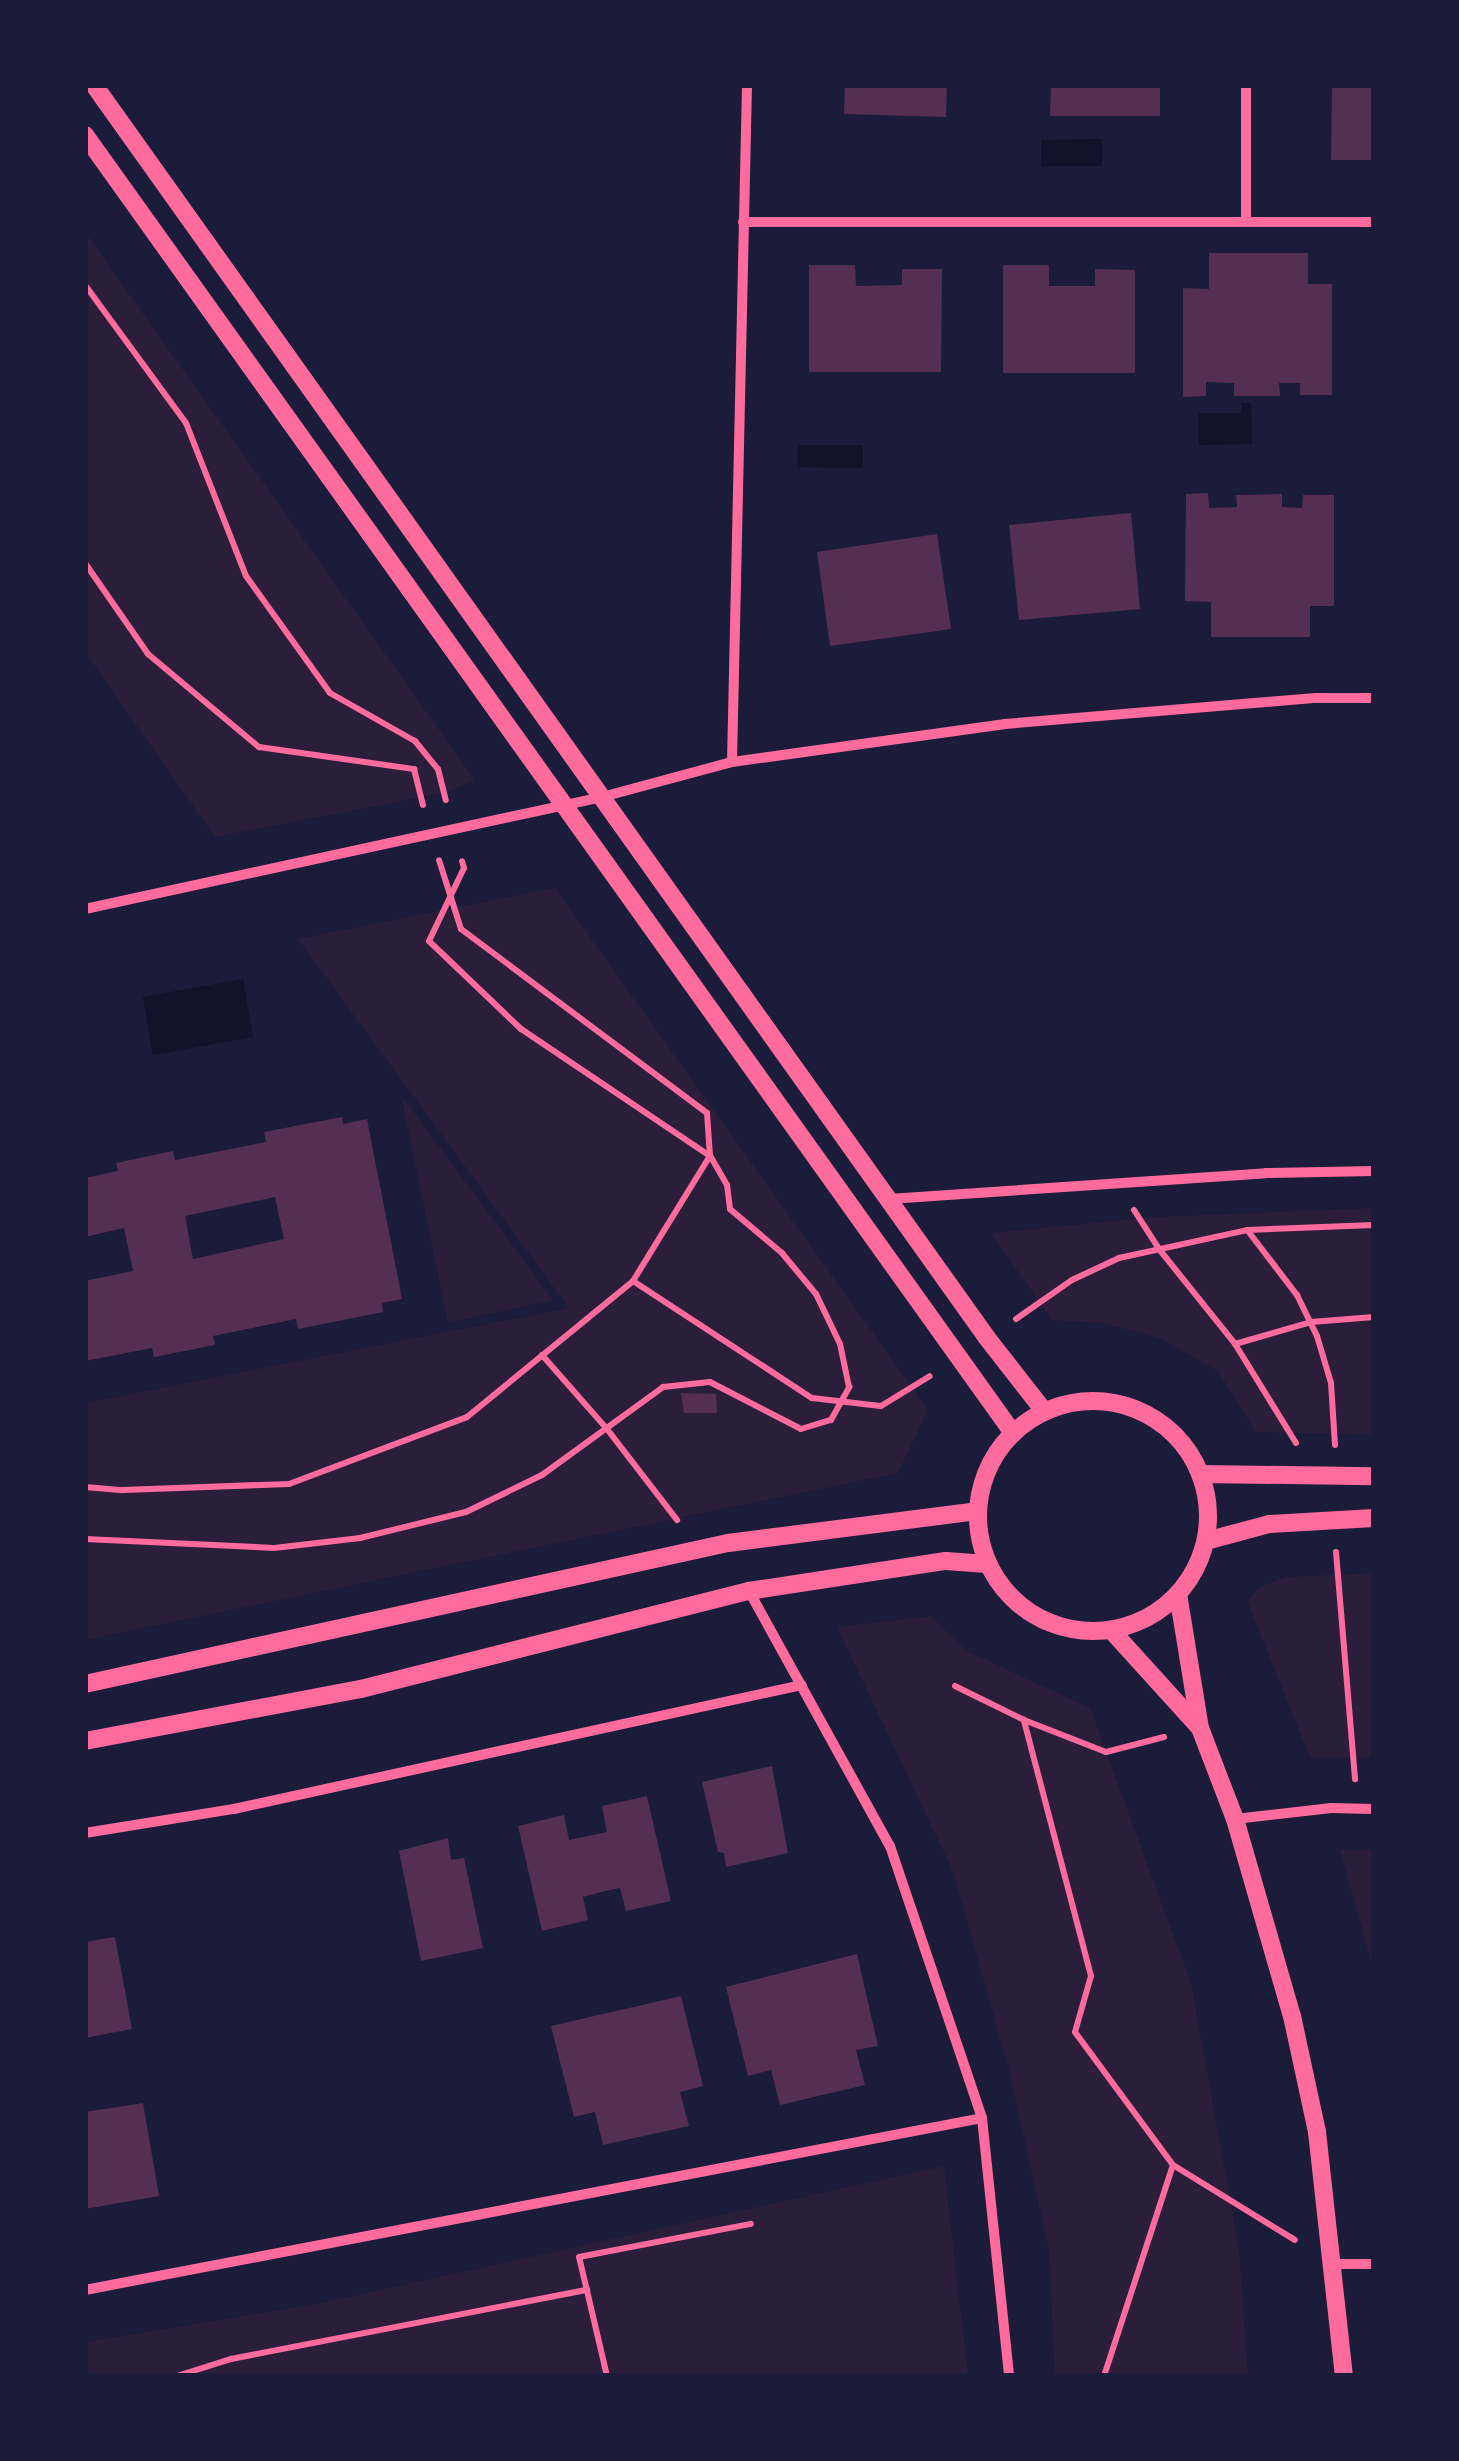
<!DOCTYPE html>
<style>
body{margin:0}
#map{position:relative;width:1459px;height:2461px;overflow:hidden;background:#1b1b3a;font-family:"Titillium Web",sans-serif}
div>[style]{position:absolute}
.green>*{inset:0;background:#2a1e3b}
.water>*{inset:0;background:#12122b}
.building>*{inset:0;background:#542f53}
.path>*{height:6px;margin:-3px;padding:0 3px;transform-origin:3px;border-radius:3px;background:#ff6b9d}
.minor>*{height:10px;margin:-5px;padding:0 5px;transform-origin:5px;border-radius:5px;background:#ff6b9d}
.tertiary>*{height:18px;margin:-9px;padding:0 9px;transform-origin:9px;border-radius:9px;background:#ff6b9d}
.tertiary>.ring{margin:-9px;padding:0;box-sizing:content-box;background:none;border:18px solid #ff6b9d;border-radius:50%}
span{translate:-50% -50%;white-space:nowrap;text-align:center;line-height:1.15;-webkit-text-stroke:9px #1b1b3a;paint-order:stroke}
.frame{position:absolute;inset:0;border:88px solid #1b1b3a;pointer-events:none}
</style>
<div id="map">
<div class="green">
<i style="clip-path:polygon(85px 232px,475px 780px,444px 793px,215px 837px,85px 652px)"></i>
<i style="clip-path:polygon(555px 888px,928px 1410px,898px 1473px,85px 1640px,85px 1403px,569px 1308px,298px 939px)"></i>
<i style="clip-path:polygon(401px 1095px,553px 1300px,448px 1323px)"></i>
<i style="clip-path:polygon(1374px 1208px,1374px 1435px,1256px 1432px,1218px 1371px,1160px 1338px,1101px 1323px,1052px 1320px,991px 1233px,1155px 1217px)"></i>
<i style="clip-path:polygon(1374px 1573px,1374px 1757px,1310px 1757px,1247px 1601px,1262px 1586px,1286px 1577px)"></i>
<i style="clip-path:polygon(931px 1616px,967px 1651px,1090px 1708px,1191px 1983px,1239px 2249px,1248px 2376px,1055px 2376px,1049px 2251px,1010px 2074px,953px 1871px,837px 1627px)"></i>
<i style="clip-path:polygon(1340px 1850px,1374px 1850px,1374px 1973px,1374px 1972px)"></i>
<i style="clip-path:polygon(944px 2166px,968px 2376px,85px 2376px,85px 2342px,312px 2305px)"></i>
</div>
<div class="water">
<i style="clip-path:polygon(1102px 139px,1102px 166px,1041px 166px,1041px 140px)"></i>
<i style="clip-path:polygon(1241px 403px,1251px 403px,1252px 444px,1199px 445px,1198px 413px,1241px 413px)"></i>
<i style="clip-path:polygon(798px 445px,863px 445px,863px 468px,797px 467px)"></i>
<i style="clip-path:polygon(243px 979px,253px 1037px,153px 1055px,143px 997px)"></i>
</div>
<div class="building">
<i style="clip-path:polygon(845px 85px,947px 85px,946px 117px,844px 114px)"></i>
<i style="clip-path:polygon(1051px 85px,1160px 85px,1160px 116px,1050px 116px)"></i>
<i style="clip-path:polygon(1332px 85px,1374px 85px,1374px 160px,1331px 160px)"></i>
<i style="clip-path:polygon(1209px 253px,1308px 253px,1308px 284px,1332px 284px,1332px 395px,1300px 395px,1300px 383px,1279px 383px,1280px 396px,1234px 396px,1234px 383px,1206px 382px,1206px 396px,1183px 397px,1183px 288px,1209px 289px)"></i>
<i style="clip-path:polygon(809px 265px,855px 265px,856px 286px,902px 285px,902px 269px,942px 269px,941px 372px,809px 372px)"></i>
<i style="clip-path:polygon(1003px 265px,1049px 265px,1049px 286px,1095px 286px,1095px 269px,1135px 270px,1135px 373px,1003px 373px)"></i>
<i style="clip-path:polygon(1208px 493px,1209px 508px,1237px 507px,1236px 495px,1282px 494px,1282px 507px,1302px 508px,1303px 495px,1334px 495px,1334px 606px,1310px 606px,1310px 637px,1211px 637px,1211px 602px,1185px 601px,1186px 494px)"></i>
<i style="clip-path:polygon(1131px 513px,1140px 609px,1019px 620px,1009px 525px)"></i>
<i style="clip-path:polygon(937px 534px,951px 629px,830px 646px,817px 552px)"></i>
<i style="clip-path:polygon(evenodd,342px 1117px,343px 1124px,367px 1119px,402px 1299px,382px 1303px,383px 1312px,298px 1329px,296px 1319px,213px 1336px,215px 1345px,154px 1357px,152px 1348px,85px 1361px,85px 1281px,133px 1271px,124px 1228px,85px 1237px,85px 1178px,118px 1171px,116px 1163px,173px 1151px,175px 1160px,266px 1142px,264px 1132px,342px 1117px,275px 1197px,284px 1239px,193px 1259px,185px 1216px,275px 1197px)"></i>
<i style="clip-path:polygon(681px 1393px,716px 1394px,717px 1413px,684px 1413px)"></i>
<i style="clip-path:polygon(772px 1766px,788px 1853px,726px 1867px,724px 1853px,718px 1852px,702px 1782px)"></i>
<i style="clip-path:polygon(647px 1796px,671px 1901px,626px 1911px,620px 1888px,601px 1892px,583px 1897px,588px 1920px,542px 1931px,518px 1826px,564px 1815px,569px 1840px,607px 1832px,602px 1806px)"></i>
<i style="clip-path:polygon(448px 1838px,451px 1860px,464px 1858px,483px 1948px,421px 1961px,399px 1851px)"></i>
<i style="clip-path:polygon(115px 1937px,132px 2029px,85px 2038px,85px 1942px)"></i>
<i style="clip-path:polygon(857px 1954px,878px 2046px,856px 2050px,865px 2085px,780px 2105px,771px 2070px,748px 2076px,726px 1987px)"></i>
<i style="clip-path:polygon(681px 1996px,703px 2086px,680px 2092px,689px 2126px,603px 2145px,595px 2112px,574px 2117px,551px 2026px)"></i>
<i style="clip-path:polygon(143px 2103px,159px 2196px,85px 2209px,85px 2112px)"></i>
</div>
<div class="path">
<i style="left:85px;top:285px;width:171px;rotate:53.8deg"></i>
<i style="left:186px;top:423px;width:164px;rotate:68.6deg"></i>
<i style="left:246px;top:576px;width:144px;rotate:54.3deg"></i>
<i style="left:330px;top:693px;width:98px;rotate:29.5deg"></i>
<i style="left:415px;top:741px;width:36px;rotate:51deg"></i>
<i style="left:438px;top:769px;width:32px;rotate:76deg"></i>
<i style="left:85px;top:563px;width:111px;rotate:55.3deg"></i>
<i style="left:148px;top:654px;width:145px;rotate:40deg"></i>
<i style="left:259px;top:747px;width:157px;rotate:8.1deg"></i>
<i style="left:414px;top:769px;width:37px;rotate:76deg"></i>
<i style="left:1134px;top:1210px;width:46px;rotate:57.3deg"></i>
<i style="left:1159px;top:1249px;width:122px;rotate:51.3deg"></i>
<i style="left:1248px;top:1231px;width:81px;rotate:52.6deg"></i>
<i style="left:1297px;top:1295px;width:46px;rotate:64deg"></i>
<i style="left:1317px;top:1336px;width:49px;rotate:73.4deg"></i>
<i style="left:1331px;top:1383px;width:62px;rotate:86.3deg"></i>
<i style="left:633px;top:1281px;width:214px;rotate:33.2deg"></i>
<i style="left:812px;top:1398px;width:69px;rotate:6.6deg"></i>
<i style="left:881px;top:1406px;width:57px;rotate:-31.5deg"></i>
<i style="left:1016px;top:1319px;width:68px;rotate:-34.9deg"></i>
<i style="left:1072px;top:1280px;width:52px;rotate:-25.1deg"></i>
<i style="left:1119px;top:1258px;width:131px;rotate:-12.3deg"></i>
<i style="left:1247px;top:1230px;width:127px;rotate:-2.3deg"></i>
<i style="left:542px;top:1355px;width:98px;rotate:48.7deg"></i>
<i style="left:607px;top:1429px;width:115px;rotate:52.4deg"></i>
<i style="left:1296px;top:1443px;width:116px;rotate:-121.6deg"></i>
<i style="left:1235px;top:1344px;width:79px;rotate:-16.1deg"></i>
<i style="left:1311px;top:1322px;width:63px;rotate:-4.5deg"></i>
<i style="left:85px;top:1487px;width:38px;rotate:5deg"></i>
<i style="left:123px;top:1490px;width:166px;rotate:-2.1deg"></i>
<i style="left:289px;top:1484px;width:190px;rotate:-20.6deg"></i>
<i style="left:467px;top:1417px;width:215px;rotate:-39.3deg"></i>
<i style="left:633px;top:1281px;width:147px;rotate:-58.4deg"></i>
<i style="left:710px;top:1156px;width:43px;rotate:-94deg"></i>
<i style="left:707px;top:1113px;width:307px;rotate:-143.2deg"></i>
<i style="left:461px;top:929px;width:72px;rotate:-107.7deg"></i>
<i style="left:85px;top:1539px;width:189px;rotate:2.7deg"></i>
<i style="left:274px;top:1548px;width:87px;rotate:-6.6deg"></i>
<i style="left:360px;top:1538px;width:109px;rotate:-13.8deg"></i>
<i style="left:466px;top:1512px;width:85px;rotate:-26deg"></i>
<i style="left:542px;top:1475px;width:150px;rotate:-36deg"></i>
<i style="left:663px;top:1387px;width:47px;rotate:-6.1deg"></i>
<i style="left:710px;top:1382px;width:102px;rotate:27.3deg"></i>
<i style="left:801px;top:1429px;width:31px;rotate:-17deg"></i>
<i style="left:831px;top:1420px;width:38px;rotate:-61deg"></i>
<i style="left:849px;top:1387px;width:44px;rotate:-101.8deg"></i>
<i style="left:840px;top:1344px;width:55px;rotate:-115.6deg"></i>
<i style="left:816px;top:1294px;width:53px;rotate:-129.7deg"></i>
<i style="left:782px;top:1253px;width:68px;rotate:-139.8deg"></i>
<i style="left:730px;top:1209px;width:24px;rotate:-97deg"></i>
<i style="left:727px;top:1185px;width:34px;rotate:-120deg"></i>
<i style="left:710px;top:1156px;width:228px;rotate:-146.1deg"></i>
<i style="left:521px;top:1029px;width:127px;rotate:-136.3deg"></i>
<i style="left:429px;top:941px;width:81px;rotate:-64.4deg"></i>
<i style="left:464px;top:868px;width:7px;rotate:-106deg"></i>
<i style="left:1336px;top:1552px;width:228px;rotate:85.2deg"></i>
<i style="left:955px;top:1686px;width:77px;rotate:26.2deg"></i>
<i style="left:1173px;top:2165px;width:143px;rotate:31.6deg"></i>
<i style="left:177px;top:2376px;width:57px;rotate:-17.5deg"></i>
<i style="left:231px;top:2359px;width:363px;rotate:-11deg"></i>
<i style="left:607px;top:2376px;width:122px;rotate:-103.2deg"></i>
<i style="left:579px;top:2257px;width:175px;rotate:-10.9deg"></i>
<i style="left:1104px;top:2376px;width:222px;rotate:-71.9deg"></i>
<i style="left:1173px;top:2165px;width:165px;rotate:-126.4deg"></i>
<i style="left:1075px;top:2032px;width:58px;rotate:-74.1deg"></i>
<i style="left:1091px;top:1976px;width:265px;rotate:-104.7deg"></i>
<i style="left:1024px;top:1720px;width:88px;rotate:21.3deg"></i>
<i style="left:1106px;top:1752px;width:60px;rotate:-14.5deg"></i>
</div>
<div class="minor">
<i style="left:1246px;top:85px;width:137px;rotate:90deg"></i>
<i style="left:743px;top:222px;width:631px"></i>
<i style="left:732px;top:762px;width:677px;rotate:-88.73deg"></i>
<i style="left:85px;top:909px;width:529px;rotate:-12.22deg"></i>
<i style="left:602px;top:797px;width:135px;rotate:-15.1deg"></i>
<i style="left:732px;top:762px;width:276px;rotate:-7.9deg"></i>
<i style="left:1005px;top:724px;width:312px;rotate:-4.8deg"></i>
<i style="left:1316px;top:698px;width:58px"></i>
<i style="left:889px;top:1199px;width:378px;rotate:-3.9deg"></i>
<i style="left:1266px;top:1173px;width:108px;rotate:-1.1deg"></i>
<i style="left:749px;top:1591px;width:291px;rotate:61.1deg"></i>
<i style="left:890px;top:1846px;width:287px;rotate:71.3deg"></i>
<i style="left:982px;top:2118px;width:259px;rotate:84deg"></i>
<i style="left:1235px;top:1819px;width:97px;rotate:-6.5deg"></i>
<i style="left:1331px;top:1808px;width:43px;rotate:1.3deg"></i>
<i style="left:85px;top:1833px;width:151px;rotate:-9.2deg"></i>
<i style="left:234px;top:1809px;width:581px;rotate:-12.32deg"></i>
<i style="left:1335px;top:2264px;width:39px"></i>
<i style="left:85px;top:2290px;width:913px;rotate:-10.85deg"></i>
</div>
<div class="tertiary">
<i style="left:94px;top:85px;width:1539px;rotate:54.52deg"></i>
<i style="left:987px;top:1338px;width:93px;rotate:52deg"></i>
<i style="left:85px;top:135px;width:1596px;rotate:54.44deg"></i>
<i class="ring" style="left:978px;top:1401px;width:212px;height:212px"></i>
<i style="left:1200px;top:1474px;width:174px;rotate:0.7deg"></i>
<i style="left:1206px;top:1541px;width:65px;rotate:-15.1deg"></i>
<i style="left:1269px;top:1524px;width:105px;rotate:-3.3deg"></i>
<i style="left:1178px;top:1594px;width:136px;rotate:80.7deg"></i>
<i style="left:1200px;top:1728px;width:97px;rotate:69deg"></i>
<i style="left:1235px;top:1819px;width:205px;rotate:73.9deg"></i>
<i style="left:1292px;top:2016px;width:119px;rotate:77.8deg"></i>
<i style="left:1317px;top:2132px;width:245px;rotate:83.7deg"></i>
<i style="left:1111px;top:1630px;width:130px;rotate:47.8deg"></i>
<i style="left:85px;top:1684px;width:658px;rotate:-12.37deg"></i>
<i style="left:728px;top:1543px;width:251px;rotate:-7.3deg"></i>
<i style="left:85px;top:1741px;width:281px;rotate:-10.7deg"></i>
<i style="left:361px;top:1689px;width:400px;rotate:-14.2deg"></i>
<i style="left:749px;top:1591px;width:199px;rotate:-8.7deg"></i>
<i style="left:946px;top:1561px;width:41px;rotate:4.2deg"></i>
</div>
<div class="frame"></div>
</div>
